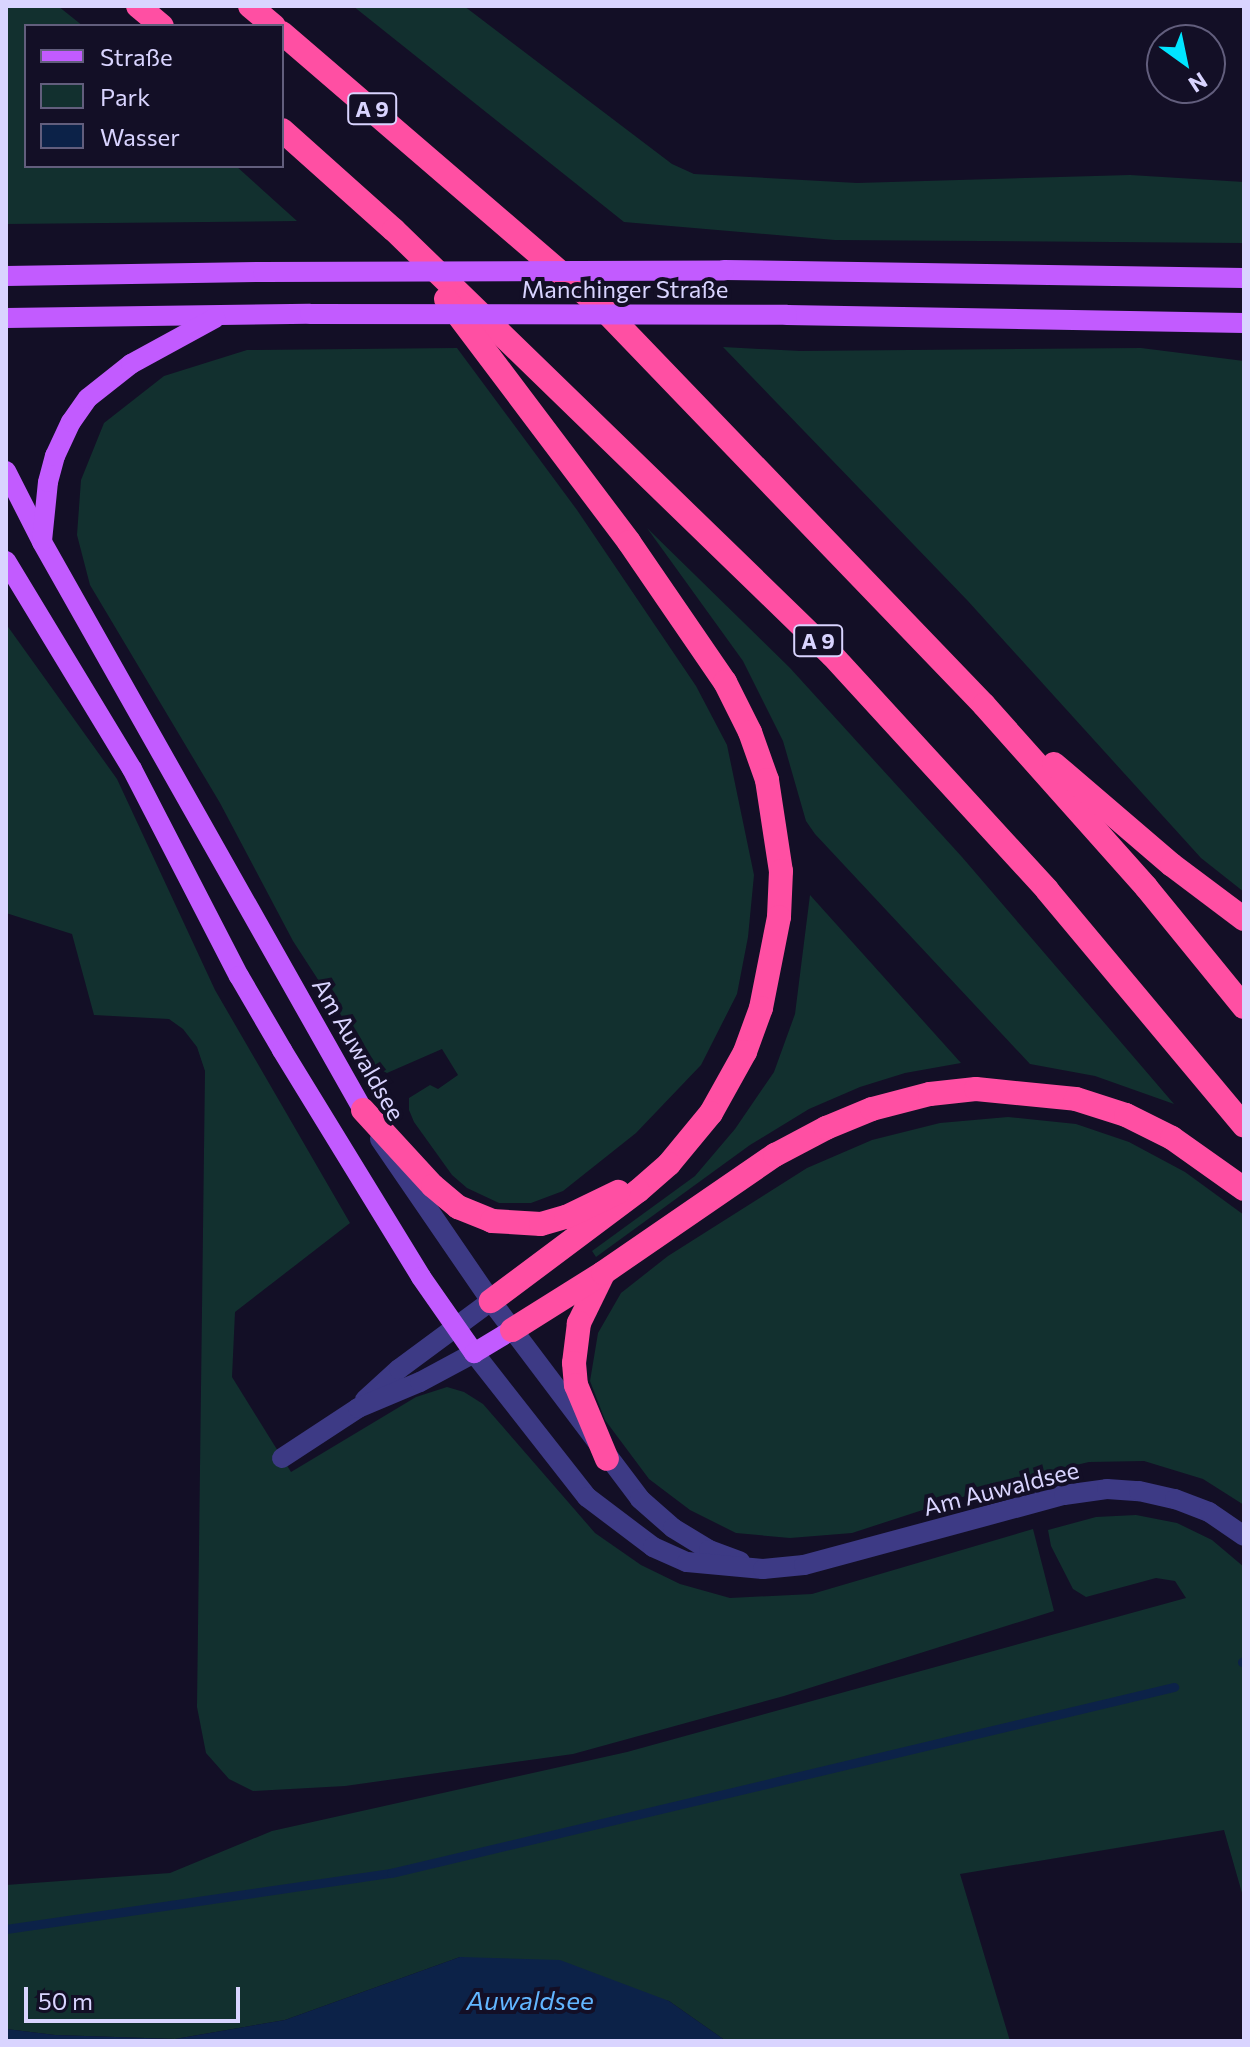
<!DOCTYPE html>
<meta charset="utf-8">
<style>
body{margin:0}
#map{position:relative;width:1250px;height:2047px;overflow:hidden;background:#130f26;font-family:Commissioner,sans-serif}
div>[style]{position:absolute}
.green>*{inset:0;background:#12302f}
.water>*{inset:0;background:#0c2248}
.stream>*{height:9px;margin:-4.5px;padding:0 4.5px;transform-origin:4.5px;border-radius:4.5px;background:#0c2248}
.minor>*{height:20px;margin:-10px;padding:0 10px;transform-origin:10px;border-radius:10px;background:#3d3a85}
.major>*{height:20px;margin:-10px;padding:0 10px;transform-origin:10px;border-radius:10px;background:#c25bff}
.highway>*{height:24px;margin:-12px;padding:0 12px;transform-origin:12px;border-radius:12px;background:#ff4fa3}
.major-bridge>*{height:20px;margin:-10px;padding:0 10px;transform-origin:10px;border-radius:10px;background:#c25bff}
span{translate:-50% -50%;white-space:nowrap;text-align:center;line-height:1.15;-webkit-text-stroke:8px #130f26;paint-order:stroke}
.shield-label span{padding:2px 6px;background:#130f26;border:2px solid;border-radius:6px;-webkit-text-stroke-width:0}
.shield-label{font-size:22px;color:#d9d4ff;font-weight:700}
.street-label{font-size:24px;color:#d9d4ff}
.water-label{font-size:26px;color:#62b6ff;font-style:italic}
.frame{position:absolute;inset:0;border:8px solid #d9d4ff;pointer-events:none}
.legend{position:absolute;left:24px;top:24px;width:260px;height:144px;box-sizing:border-box;background:#130f26;border:2px solid #625e7d;margin:0;padding:10px 14px;list-style:none;font-size:24px;color:#d9d4ff}
.legend li{display:flex;align-items:center;gap:16px;height:40px}
.legend b{width:40px;border:2px solid #625e7d}
.north{position:absolute;left:1146px;top:24px;width:80px;height:80px;box-sizing:border-box;background:#130f26;border:2px solid #625e7d;border-radius:50%;rotate:147deg;font-size:22px;font-weight:700;line-height:32px;text-align:center;color:#d9d4ff}
.north::after{content:'';display:block;margin:auto;width:28px;height:36px;background:#00e5ff;clip-path:polygon(50% 0,100% 100%,50% 72%,0 100%)}
.scale{position:absolute;left:24px;top:1987px;width:216px;height:36px;box-sizing:border-box;border:4px solid #d9d4ff;border-top:0;padding-left:10px;font-size:24px;line-height:28px;white-space:nowrap;color:#d9d4ff;-webkit-text-stroke:6px #130f26;paint-order:stroke}
</style>
<div id="map">
<div class="green">
<i style="clip-path:polygon(6px 6px,58px 6px,83px 26px,26px 26px,26px 166px,236px 166px,297px 221px,6px 224px)"></i>
<i style="clip-path:polygon(353px 6px,464px 6px,672px 164px,694px 174px,857px 183px,1130px 175px,1244px 182px,1244px 243px,835px 240px,624px 222px)"></i>
<i style="clip-path:polygon(723px 347px,800px 351px,1141px 348px,1244px 361px,1244px 892px,1201px 858px,967px 600px)"></i>
<i style="clip-path:polygon(457px 348px,577px 510px,696px 686px,727px 745px,754px 875px,748px 937px,737px 994px,701px 1065px,636px 1133px,563px 1191px,531px 1203px,499px 1203px,467px 1188px,452px 1175px,414px 1122px,409px 1110px,409px 1098px,430px 1085px,438px 1089px,458px 1075px,442px 1049px,387px 1073px,374px 1066px,293px 941px,220px 803px,90px 585px,77px 535px,81px 480px,104px 423px,164px 376px,247px 350px)"></i>
<i style="clip-path:polygon(647px 528px,790px 668px,962px 857px,1174px 1104px,1095px 1076px,1030px 1064px,815px 834px,806px 821px,783px 741px,743px 661px)"></i>
<i style="clip-path:polygon(6px 624px,117px 779px,215px 990px,350px 1223px,235px 1312px,232px 1377px,291px 1472px,416px 1397px,447px 1387px,464px 1392px,483px 1404px,595px 1533px,641px 1565px,680px 1584px,730px 1598px,812px 1594px,1033px 1529px,1054px 1611px,784px 1696px,573px 1754px,345px 1786px,253px 1791px,229px 1779px,206px 1753px,197px 1707px,205px 1071px,197px 1047px,183px 1029px,169px 1019px,94px 1015px,72px 934px,6px 913px)"></i>
<i style="clip-path:polygon(810px 895px,961px 1063px,905px 1073px,860px 1087px,809px 1109px,750px 1145px,596px 1257px,592px 1251px,695px 1176px,735px 1129px,774px 1072px,795px 1014px)"></i>
<i style="clip-path:polygon(1008px 1117px,1076px 1124px,1129px 1142px,1185px 1172px,1244px 1215px,1244px 1505px,1203px 1479px,1144px 1461px,1089px 1462px,1024px 1477px,852px 1533px,790px 1538px,736px 1533px,690px 1510px,649px 1479px,605px 1420px,590px 1381px,598px 1333px,621px 1293px,668px 1256px,807px 1168px,872px 1140px,940px 1123px)"></i>
<i style="clip-path:polygon(1136px 1515px,1177px 1523px,1212px 1540px,1244px 1567px,1244px 1900px,1224px 1830px,960px 1874px,1010px 2041px,726px 2041px,669px 2001px,460px 1957px,285px 2020px,175px 2039px,55px 2035px,6px 2029px,6px 1885px,170px 1873px,272px 1831px,627px 1752px,1186px 1598px,1175px 1581px,1156px 1578px,1086px 1597px,1073px 1589px,1051px 1546px,1048px 1530px,1096px 1517px)"></i>
</div>
<div class="water">
<i style="clip-path:polygon(460px 1957px,560px 1960px,669px 2001px,726px 2041px,6px 2041px,6px 2029px,55px 2035px,175px 2039px,285px 2020px)"></i>
</div>
<div class="stream">
<i style="left:1242px;top:1662px;width:2px;rotate:-27deg"></i>
<i style="left:6px;top:1929px;width:389px;rotate:-8.3deg"></i>
<i style="left:391px;top:1873px;width:805px;rotate:-13.36deg"></i>
</div>
<div class="minor">
<i style="left:380px;top:1139px;width:196px;rotate:55.6deg"></i>
<i style="left:491px;top:1301px;width:248px;rotate:53deg"></i>
<i style="left:640px;top:1499px;width:44px;rotate:41.3deg"></i>
<i style="left:673px;top:1528px;width:42px;rotate:31.4deg"></i>
<i style="left:709px;top:1550px;width:33px;rotate:20deg"></i>
<i style="left:365px;top:1400px;width:46px;rotate:-42.4deg"></i>
<i style="left:399px;top:1369px;width:114px;rotate:-36.5deg"></i>
<i style="left:282px;top:1458px;width:91px;rotate:-33.3deg"></i>
<i style="left:358px;top:1408px;width:67px;rotate:-22.8deg"></i>
<i style="left:420px;top:1382px;width:61px;rotate:-28.2deg"></i>
<i style="left:474px;top:1353px;width:183px;rotate:51.9deg"></i>
<i style="left:587px;top:1497px;width:83px;rotate:37.1deg"></i>
<i style="left:653px;top:1547px;width:37px;rotate:24deg"></i>
<i style="left:687px;top:1562px;width:76px;rotate:5.3deg"></i>
<i style="left:763px;top:1569px;width:41px;rotate:-5.6deg"></i>
<i style="left:804px;top:1565px;width:269px;rotate:-15.1deg"></i>
<i style="left:1064px;top:1495px;width:43px;rotate:-7.9deg"></i>
<i style="left:1107px;top:1489px;width:32px;rotate:4deg"></i>
<i style="left:1139px;top:1491px;width:37px;rotate:13deg"></i>
<i style="left:1175px;top:1499px;width:36px;rotate:21deg"></i>
<i style="left:1209px;top:1512px;width:42px;rotate:34.4deg"></i>
</div>
<div class="major">
<i style="left:724px;top:270px;width:520px;rotate:0.88deg"></i>
<i style="left:6px;top:276px;width:257px;rotate:-0.9deg"></i>
<i style="left:787px;top:315px;width:457px;rotate:1deg"></i>
<i style="left:6px;top:318px;width:304px;rotate:-0.8deg"></i>
<i style="left:6px;top:471px;width:80px;rotate:63.1deg"></i>
<i style="left:42px;top:542px;width:652px;rotate:60.53deg"></i>
<i style="left:42px;top:541px;width:59px;rotate:-84.2deg"></i>
<i style="left:48px;top:482px;width:27px;rotate:-75deg"></i>
<i style="left:55px;top:456px;width:38px;rotate:-65deg"></i>
<i style="left:71px;top:422px;width:29px;rotate:-55deg"></i>
<i style="left:88px;top:398px;width:55px;rotate:-38.3deg"></i>
<i style="left:131px;top:364px;width:96px;rotate:-28.7deg"></i>
<i style="left:6px;top:561px;width:243px;rotate:58.8deg"></i>
<i style="left:132px;top:769px;width:233px;rotate:62.7deg"></i>
<i style="left:239px;top:976px;width:86px;rotate:59.8deg"></i>
<i style="left:282px;top:1050px;width:266px;rotate:58.5deg"></i>
<i style="left:421px;top:1277px;width:93px;rotate:55.1deg"></i>
<i style="left:474px;top:1353px;width:44px;rotate:-31.2deg"></i>
</div>
<div class="highway">
<i style="left:138px;top:6px;width:31px;rotate:40deg"></i>
<i style="left:250px;top:6px;width:31px;rotate:40deg"></i>
<i style="left:282px;top:33px;width:428px;rotate:40.7deg"></i>
<i style="left:606px;top:312px;width:545px;rotate:46.11deg"></i>
<i style="left:984px;top:705px;width:244px;rotate:48.3deg"></i>
<i style="left:1146px;top:887px;width:155px;rotate:50.8deg"></i>
<i style="left:282px;top:130px;width:150px;rotate:41.8deg"></i>
<i style="left:394px;top:230px;width:610px;rotate:44.14deg"></i>
<i style="left:832px;top:655px;width:319px;rotate:47.5deg"></i>
<i style="left:1047px;top:890px;width:307px;rotate:50.1deg"></i>
<i style="left:446px;top:299px;width:304px;rotate:53deg"></i>
<i style="left:629px;top:542px;width:170px;rotate:55.6deg"></i>
<i style="left:725px;top:682px;width:56px;rotate:63.4deg"></i>
<i style="left:750px;top:732px;width:51px;rotate:70.5deg"></i>
<i style="left:767px;top:780px;width:92px;rotate:81.3deg"></i>
<i style="left:781px;top:871px;width:46px;rotate:92.5deg"></i>
<i style="left:779px;top:917px;width:93px;rotate:101.2deg"></i>
<i style="left:761px;top:1008px;width:47px;rotate:110deg"></i>
<i style="left:745px;top:1052px;width:70px;rotate:119.1deg"></i>
<i style="left:711px;top:1113px;width:66px;rotate:129.5deg"></i>
<i style="left:669px;top:1164px;width:41px;rotate:138.9deg"></i>
<i style="left:638px;top:1191px;width:184px;rotate:143.2deg"></i>
<i style="left:1054px;top:764px;width:155px;rotate:40.6deg"></i>
<i style="left:1172px;top:865px;width:90px;rotate:36.9deg"></i>
<i style="left:363px;top:1110px;width:103px;rotate:47.4deg"></i>
<i style="left:433px;top:1186px;width:33px;rotate:40deg"></i>
<i style="left:458px;top:1207px;width:37px;rotate:22deg"></i>
<i style="left:492px;top:1221px;width:49px;rotate:3.5deg"></i>
<i style="left:541px;top:1224px;width:26px;rotate:-16deg"></i>
<i style="left:566px;top:1217px;width:58px;rotate:-25.7deg"></i>
<i style="left:603px;top:1274px;width:55px;rotate:116.1deg"></i>
<i style="left:579px;top:1323px;width:40px;rotate:97.1deg"></i>
<i style="left:574px;top:1363px;width:22px;rotate:85deg"></i>
<i style="left:576px;top:1385px;width:80px;rotate:67.3deg"></i>
<i style="left:512px;top:1330px;width:107px;rotate:-32.1deg"></i>
<i style="left:603px;top:1273px;width:209px;rotate:-34.5deg"></i>
<i style="left:775px;top:1155px;width:58px;rotate:-27.9deg"></i>
<i style="left:826px;top:1128px;width:50px;rotate:-22.4deg"></i>
<i style="left:872px;top:1109px;width:60px;rotate:-14.5deg"></i>
<i style="left:930px;top:1094px;width:46px;rotate:-6.2deg"></i>
<i style="left:976px;top:1089px;width:100px;rotate:5.7deg"></i>
<i style="left:1076px;top:1099px;width:52px;rotate:17.7deg"></i>
<i style="left:1126px;top:1115px;width:51px;rotate:26.6deg"></i>
<i style="left:1172px;top:1138px;width:88px;rotate:35.3deg"></i>
</div>
<div class="major-bridge">
<i style="left:263px;top:272px;width:461px;rotate:-0.2deg"></i>
<i style="left:310px;top:314px;width:477px;rotate:0.1deg"></i>
</div>
<div class="shield-label">
<span style="left:372px;top:109px">A 9</span>
<span style="left:818px;top:641px">A 9</span>
</div>
<div class="street-label">
<span style="left:625px;top:289px">Manchinger Straße</span>
<span style="left:359px;top:1049px;rotate:60deg">Am Auwaldsee</span>
<span style="left:1001px;top:1488px;rotate:-14deg">Am Auwaldsee</span>
</div>
<div class="water-label">
<span style="left:530px;top:2000px">Auwaldsee</span>
</div>
<div class="frame"></div>
<ul class="legend">
<li><b style="height:10px;background:#c25bff"></b>Straße</li>
<li><b style="height:22px;background:#12302f"></b>Park</li>
<li><b style="height:22px;background:#0c2248"></b>Wasser</li>
</ul>
<div class="north">N</div>
<div class="scale">50 m</div>
</div>
